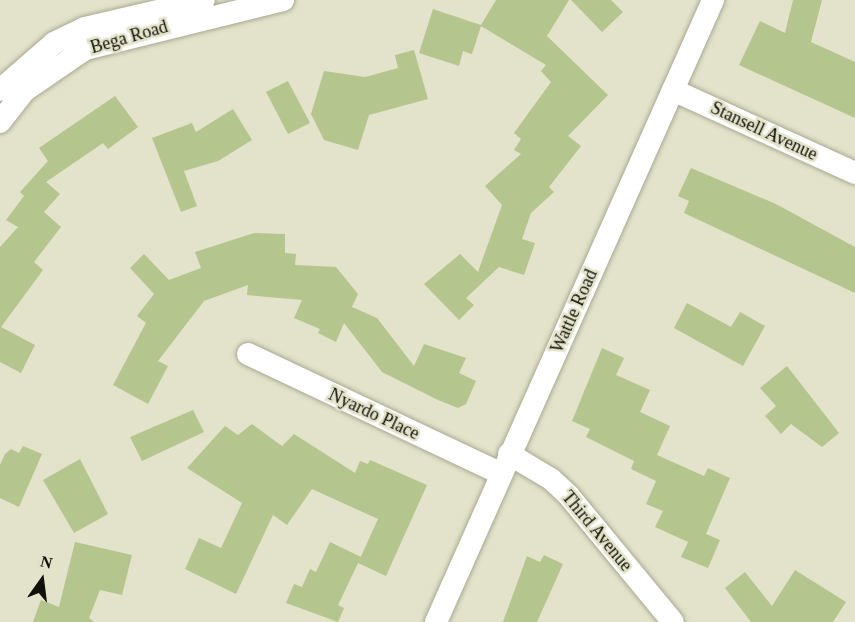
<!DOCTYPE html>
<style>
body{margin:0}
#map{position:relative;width:855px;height:622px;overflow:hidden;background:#e3e2ca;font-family:"Times New Roman",serif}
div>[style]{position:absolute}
.building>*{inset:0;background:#b4c58d}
.roads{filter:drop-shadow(0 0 2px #aaa892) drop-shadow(0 0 2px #aaa892)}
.street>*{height:22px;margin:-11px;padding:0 11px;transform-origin:11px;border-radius:11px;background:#fff}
span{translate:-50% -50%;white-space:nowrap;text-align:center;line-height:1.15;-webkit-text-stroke:5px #e3e2ca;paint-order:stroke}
.street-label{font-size:18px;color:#111008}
.north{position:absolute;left:12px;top:550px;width:60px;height:60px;-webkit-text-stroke:4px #e3e2ca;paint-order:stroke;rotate:14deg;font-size:16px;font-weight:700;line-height:24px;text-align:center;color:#111008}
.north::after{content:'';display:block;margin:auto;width:21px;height:27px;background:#111008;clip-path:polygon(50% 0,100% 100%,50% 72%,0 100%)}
</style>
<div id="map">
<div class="building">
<i style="clip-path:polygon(496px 0,569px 0,547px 36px,608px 95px,568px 136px,581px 146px,549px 187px,554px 192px,531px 213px,522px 239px,535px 243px,524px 275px,499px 267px,466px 298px,474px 305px,459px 320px,424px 284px,460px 254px,478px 272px,502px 205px,485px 186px,521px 154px,514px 150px,521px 139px,514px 133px,551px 82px,541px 71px,546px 65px,481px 26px,472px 54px,463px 51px,459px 66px,419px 53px,433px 9px,481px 25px)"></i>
<i style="clip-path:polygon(571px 0,611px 0,623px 12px,602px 32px)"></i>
<i style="clip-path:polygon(793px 0,822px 0,811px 42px,855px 62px,855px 118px,739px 65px,760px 21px,785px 33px)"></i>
<i style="clip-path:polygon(414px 50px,428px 99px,369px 115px,358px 150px,324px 140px,311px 114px,324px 71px,365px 77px,398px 68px,395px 55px)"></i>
<i style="clip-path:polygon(288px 81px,310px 123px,288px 134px,266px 92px)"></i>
<i style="clip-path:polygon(115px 96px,138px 127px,108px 149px,103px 143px,46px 182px,60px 194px,44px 212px,61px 227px,34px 262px,43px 270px,1px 327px,35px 345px,21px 373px,0 362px,0 247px,18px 227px,6px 220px,24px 196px,20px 192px,48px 161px,39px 148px)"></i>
<i style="clip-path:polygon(233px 109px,252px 140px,218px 161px,184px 171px,197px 206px,181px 212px,152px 138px,192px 123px,196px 132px)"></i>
<i style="clip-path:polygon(691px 168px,776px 204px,855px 247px,855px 293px,684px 213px,689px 201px,678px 196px)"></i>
<i style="clip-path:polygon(254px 233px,285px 234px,285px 253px,296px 254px,295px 265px,336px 267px,358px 294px,352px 307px,377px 318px,414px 366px,424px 344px,466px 358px,459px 373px,476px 381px,466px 404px,458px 408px,438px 400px,382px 372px,344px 323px,336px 342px,318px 333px,320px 329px,294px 318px,302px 300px,247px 295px,248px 285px,204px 301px,158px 361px,168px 366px,148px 404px,113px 385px,146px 323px,137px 316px,154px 294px,130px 268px,144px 254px,169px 280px,201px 268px,195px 252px)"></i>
<i style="clip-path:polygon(687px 303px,731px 327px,740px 312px,765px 326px,743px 366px,674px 328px)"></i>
<i style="clip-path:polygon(602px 348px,624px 358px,616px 375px,650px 390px,640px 412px,670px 426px,657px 455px,704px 476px,708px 468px,730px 478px,706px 534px,720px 540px,708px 568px,681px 557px,688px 542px,655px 527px,663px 511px,646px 504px,656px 481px,631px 469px,634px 461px,586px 437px,590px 429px,572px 421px)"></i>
<i style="clip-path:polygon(787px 366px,839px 433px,822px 447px,791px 424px,781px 434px,765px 416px,776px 406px,760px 388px)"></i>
<i style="clip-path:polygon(193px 410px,204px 432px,142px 461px,130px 437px)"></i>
<i style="clip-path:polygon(252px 424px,282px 446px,294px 434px,355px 473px,360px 461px,368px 464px,370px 460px,427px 485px,386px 576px,358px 563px,378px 519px,312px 489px,287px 525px,273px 515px,236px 594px,185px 569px,199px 538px,221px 548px,242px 503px,187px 468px,225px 426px,238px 435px)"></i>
<i style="clip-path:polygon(23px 446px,42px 454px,19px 507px,0 498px,0 465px,5px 454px,11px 449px,19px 453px)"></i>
<i style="clip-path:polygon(80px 459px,108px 514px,74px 533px,43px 480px)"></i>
<i style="clip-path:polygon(75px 542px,132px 555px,122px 595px,100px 590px,89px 618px,94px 622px,33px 622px,41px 600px,59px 607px)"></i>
<i style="clip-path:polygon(330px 542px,361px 557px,338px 605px,344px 608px,338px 622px,286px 603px,294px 584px,302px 587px,310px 569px,316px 572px)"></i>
<i style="clip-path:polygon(544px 555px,563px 564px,537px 622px,503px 622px,527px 556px,540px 562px)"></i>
<i style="clip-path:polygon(795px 570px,846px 602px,833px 622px,751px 622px,725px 588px,745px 572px,772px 606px)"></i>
</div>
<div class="roads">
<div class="street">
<i style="left:0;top:90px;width:72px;rotate:-41deg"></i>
<i style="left:54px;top:43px;width:34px;rotate:-26deg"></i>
<i style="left:85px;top:28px;width:122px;rotate:-13.2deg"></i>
<i style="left:673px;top:90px;width:200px;rotate:24.5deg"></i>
<i style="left:0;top:122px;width:39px;rotate:-52deg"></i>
<i style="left:24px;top:91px;width:74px;rotate:-34.5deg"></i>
<i style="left:85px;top:49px;width:204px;rotate:-13.9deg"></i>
<i style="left:248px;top:354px;width:279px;rotate:25.3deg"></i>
<i style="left:509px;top:454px;width:49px;rotate:30.8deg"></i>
<i style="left:551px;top:479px;width:25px;rotate:43deg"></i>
<i style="left:569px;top:496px;width:163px;rotate:50.5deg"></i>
<i style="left:436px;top:622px;width:681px;rotate:-65.99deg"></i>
</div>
</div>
<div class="street-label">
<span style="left:129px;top:37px;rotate:-16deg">Bega Road</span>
<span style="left:764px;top:131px;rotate:25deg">Stansell Avenue</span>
<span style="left:574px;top:311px;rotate:-66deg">Wattle Road</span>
<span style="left:374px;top:414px;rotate:25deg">Nyardo Place</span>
<span style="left:597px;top:531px;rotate:50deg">Third Avenue</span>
</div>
<div class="north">N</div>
</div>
